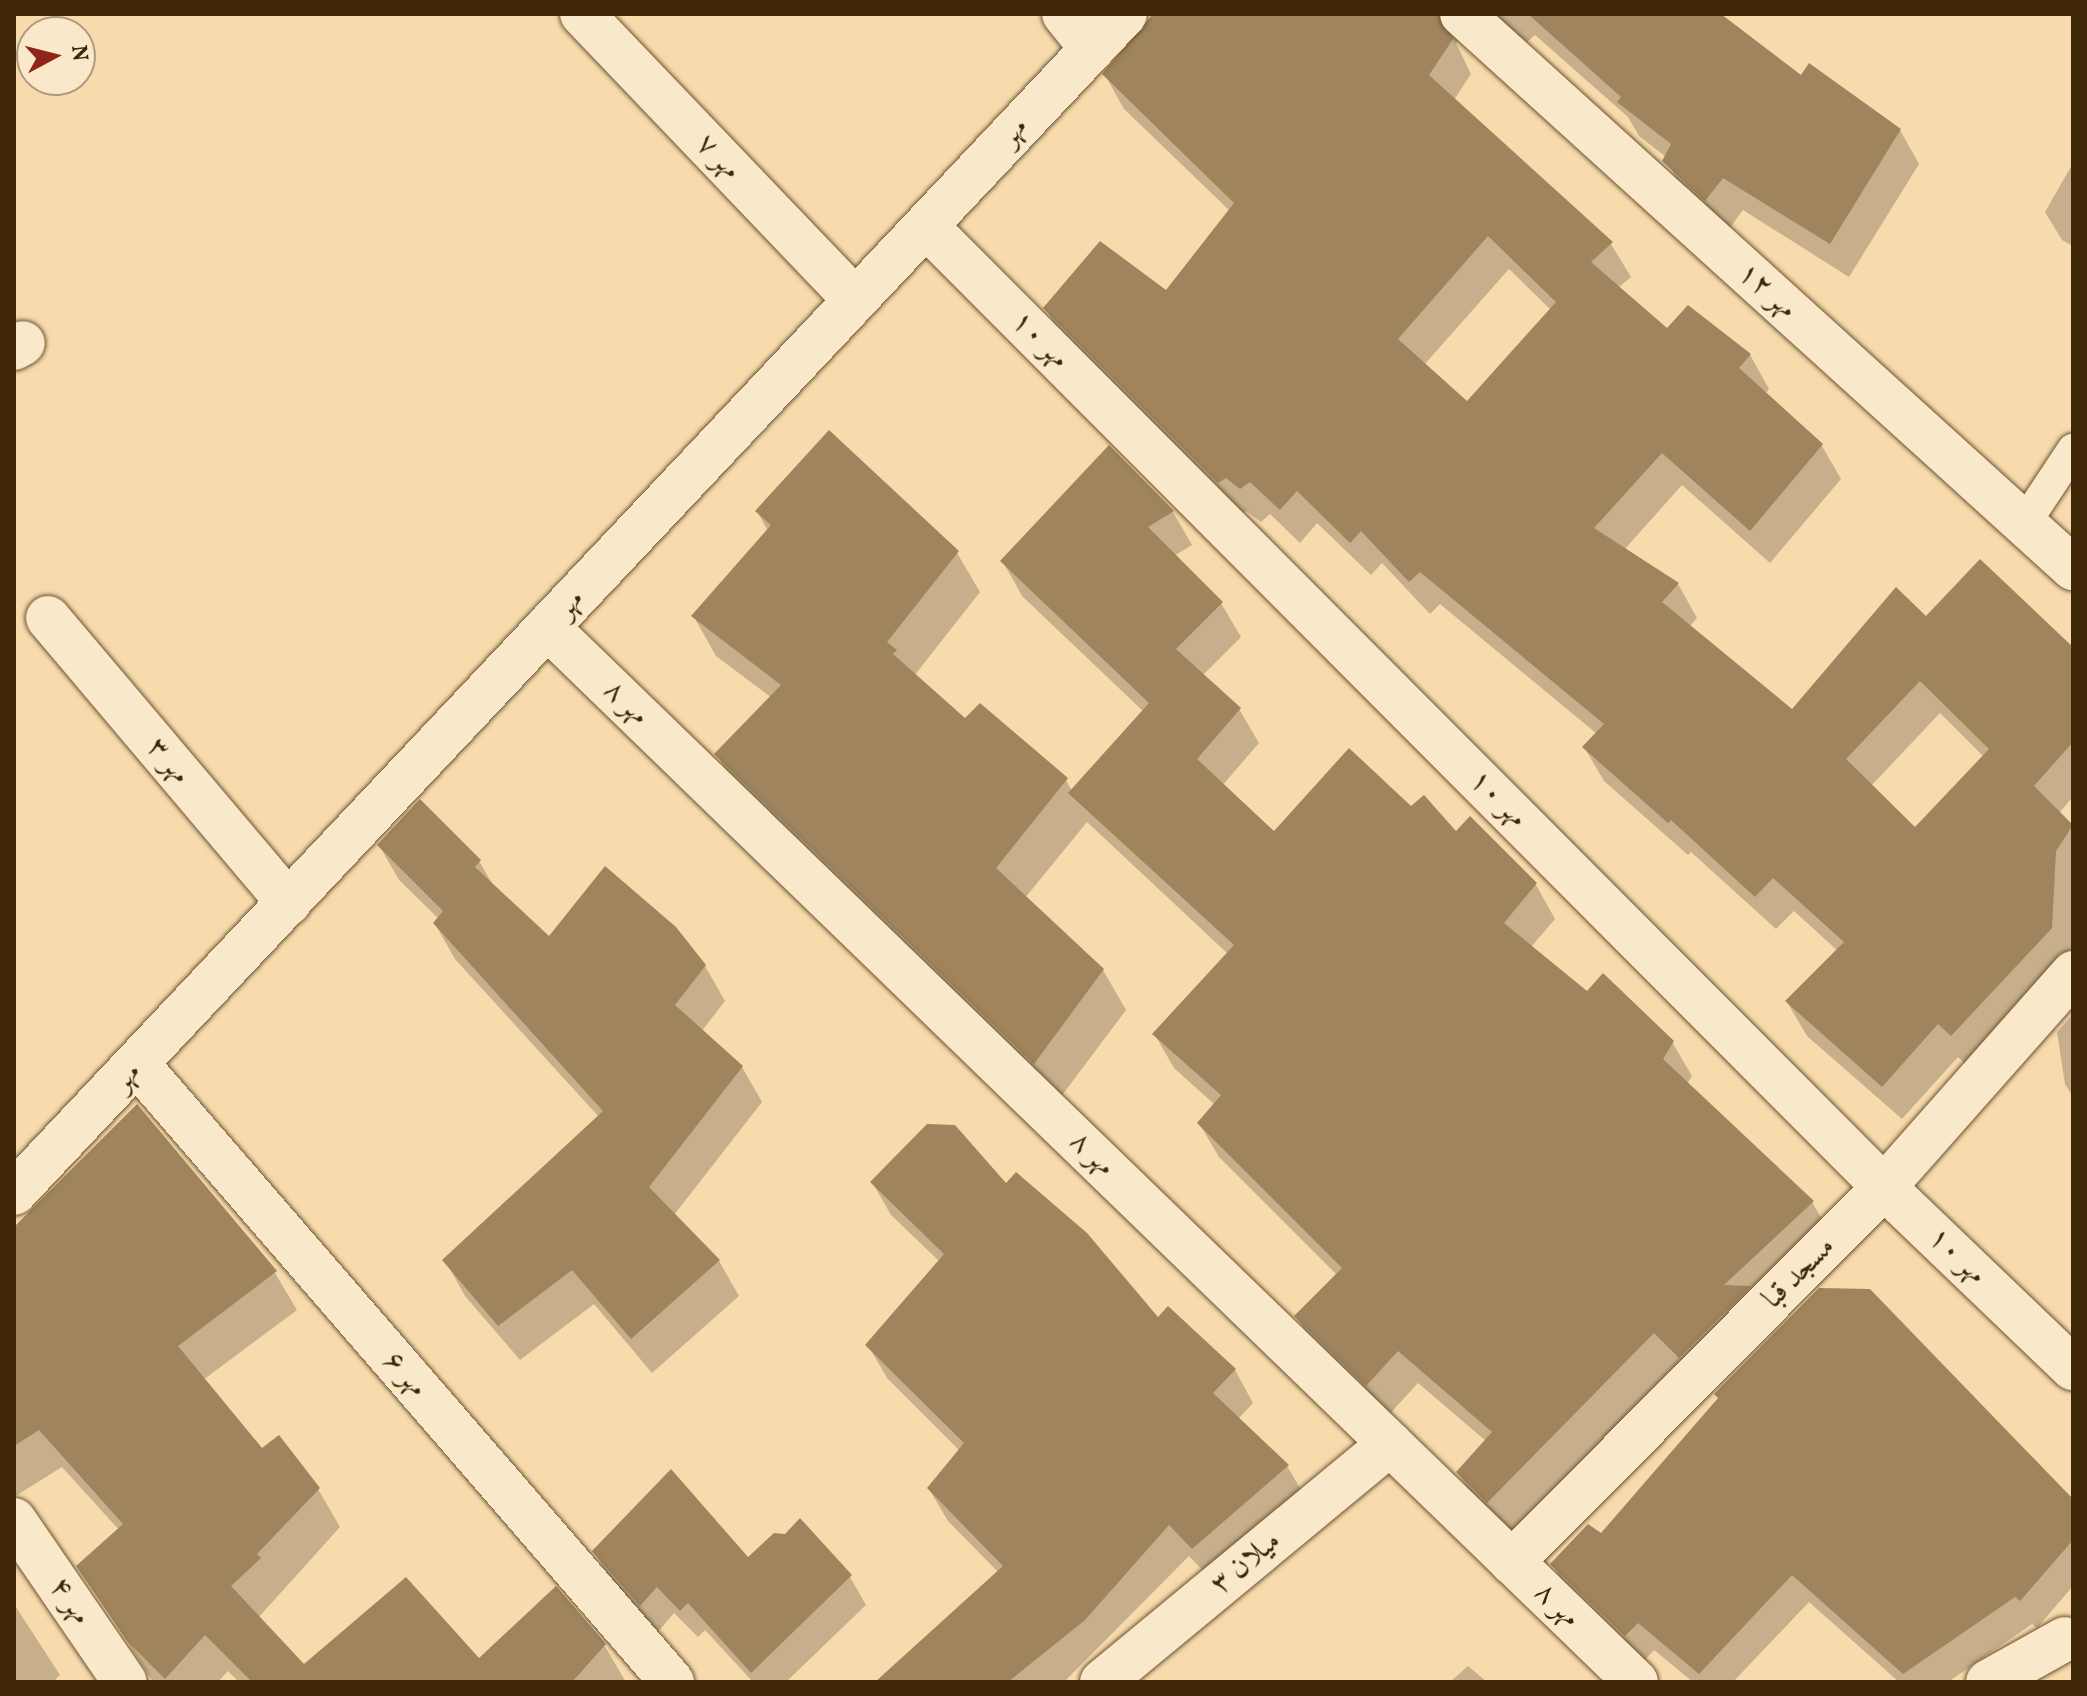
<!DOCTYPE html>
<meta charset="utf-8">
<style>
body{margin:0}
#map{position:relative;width:2087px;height:1696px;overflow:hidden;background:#f8dbad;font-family:Vollkorn,Amiri,serif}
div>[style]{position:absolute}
.shadow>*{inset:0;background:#0003}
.building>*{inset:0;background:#9f845d}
.roads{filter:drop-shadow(0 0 2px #6c5330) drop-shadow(0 0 2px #6c5330)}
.service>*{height:32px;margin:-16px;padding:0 16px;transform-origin:16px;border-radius:16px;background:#fae8ca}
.minor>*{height:44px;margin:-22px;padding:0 22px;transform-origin:22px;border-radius:22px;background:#fae8ca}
.secondary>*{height:44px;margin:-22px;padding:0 22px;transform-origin:22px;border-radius:22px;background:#fae8ca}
span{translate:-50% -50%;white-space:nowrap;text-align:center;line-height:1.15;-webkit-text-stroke:6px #fae8ca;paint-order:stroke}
.street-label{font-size:30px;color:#3e2606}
.frame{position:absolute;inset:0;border:16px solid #3e2606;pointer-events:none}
.north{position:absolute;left:16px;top:16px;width:80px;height:80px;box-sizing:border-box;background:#fae8ca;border:2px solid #af9a7c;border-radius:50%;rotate:83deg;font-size:22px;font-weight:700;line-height:32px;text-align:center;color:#3e2606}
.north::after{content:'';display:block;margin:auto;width:28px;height:36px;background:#8f2418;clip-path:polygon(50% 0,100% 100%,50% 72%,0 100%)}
</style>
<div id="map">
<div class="shadow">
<i style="clip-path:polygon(evenodd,1161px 14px,1718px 14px,1801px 78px,1900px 130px,1919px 164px,1849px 277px,1743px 210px,1726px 233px,1684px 195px,1666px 157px,1639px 136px,1628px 117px,1535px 35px,1521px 47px,1475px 23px,1456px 43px,1471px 74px,1454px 100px,1611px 244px,1631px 277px,1618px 288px,1667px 331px,1750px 355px,1769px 389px,1765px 394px,1822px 446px,1841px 479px,1770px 563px,1682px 485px,1624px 550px,1678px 584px,1697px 618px,1689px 627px,1792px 711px,1926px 618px,2073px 650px,2073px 797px,2059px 813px,2073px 829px,2071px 962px,1971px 1069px,1958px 1057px,1902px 1119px,1807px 1036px,1787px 1002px,1838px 951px,1794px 911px,1776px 929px,1691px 852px,1688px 855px,1604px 781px,1584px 747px,1597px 734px,1440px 604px,1430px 614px,1382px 563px,1371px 575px,1317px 523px,1300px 543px,1270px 514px,1261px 522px,1246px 511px,1239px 516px,1065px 342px,1045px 308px,1166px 293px,1230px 211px,1124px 109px,1105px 75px,1161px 14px,1509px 269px,1551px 310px,1467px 404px,1424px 365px,1509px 269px,1161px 14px,1940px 713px,1984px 757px,1915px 830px,1871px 786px,1940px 713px)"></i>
<i style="clip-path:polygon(2073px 163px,2073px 246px,2062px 240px,2045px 212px)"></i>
<i style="clip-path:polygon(757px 511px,957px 553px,980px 592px,914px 676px,965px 720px,1066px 780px,1072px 791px,1144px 712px,1022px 596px,1003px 562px,1173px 512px,1192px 545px,1174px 556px,1221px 603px,1241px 637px,1202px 676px,1239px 709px,1259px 743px,1222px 786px,1274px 833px,1411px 809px,1536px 885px,1555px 919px,1531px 947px,1587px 994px,1672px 1042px,1692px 1076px,1687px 1084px,1812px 1202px,1832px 1236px,1699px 1391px,1674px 1366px,1508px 1536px,1478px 1506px,1458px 1473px,1486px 1441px,1418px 1383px,1386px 1418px,1316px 1350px,1296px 1316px,1337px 1275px,1219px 1157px,1199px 1123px,1215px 1105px,1174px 1068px,1155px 1035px,1228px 954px,1087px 822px,1025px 898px,1103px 970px,1126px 1010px,1057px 1102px,740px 794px,717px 755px,772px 698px,716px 656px,694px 617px,768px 531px)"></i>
<i style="clip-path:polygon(379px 845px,479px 861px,494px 887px,549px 939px,705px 966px,725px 1001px,701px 1032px,742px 1067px,762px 1102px,674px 1215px,719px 1261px,739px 1296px,652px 1373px,594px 1304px,520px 1360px,465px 1296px,445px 1260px,599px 1117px,455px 959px,435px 924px,439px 919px,399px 880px)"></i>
<i style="clip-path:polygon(2073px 1014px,2073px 1097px,2065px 1084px,2057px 1032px)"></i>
<i style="clip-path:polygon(137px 1107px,275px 1273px,297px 1310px,203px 1380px,262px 1451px,318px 1489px,340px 1527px,258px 1618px,304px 1667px,479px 1661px,604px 1645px,626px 1682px,239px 1682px,228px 1671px,218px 1682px,152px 1680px,78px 1566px,119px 1530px,62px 1467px,14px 1497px,14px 1230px)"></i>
<i style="clip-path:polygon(872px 1182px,1006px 1186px,1158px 1320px,1235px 1370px,1253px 1403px,1238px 1419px,1287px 1466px,1306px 1498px,1212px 1580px,1189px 1556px,1064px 1682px,892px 1682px,999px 1573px,948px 1521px,929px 1489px,960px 1451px,887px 1378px,868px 1345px,940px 1262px,891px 1215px)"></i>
<i style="clip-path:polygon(2073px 1502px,2073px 1586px,2037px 1628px,2032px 1624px,1948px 1682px,1899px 1682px,1809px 1602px,1733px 1682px,1693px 1682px,1654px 1650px,1642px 1663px,1568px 1592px,1552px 1564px,1601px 1536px)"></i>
<i style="clip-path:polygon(594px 1552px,748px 1560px,850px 1577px,866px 1605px,786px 1682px,753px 1682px,705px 1630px,698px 1637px,674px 1613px,657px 1633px,611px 1580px)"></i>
<i style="clip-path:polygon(14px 1604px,60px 1675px,53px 1682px,14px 1682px)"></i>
<i style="clip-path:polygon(1468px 1666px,1487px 1682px,1450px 1682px)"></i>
</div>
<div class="building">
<i style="clip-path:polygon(evenodd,1153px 14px,1438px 14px,1453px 39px,1429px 75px,1613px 242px,1591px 262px,1667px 328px,1688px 305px,1751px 354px,1739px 368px,1823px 444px,1750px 531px,1662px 453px,1594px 528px,1679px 583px,1662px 602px,1792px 709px,1896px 587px,1926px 616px,1980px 559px,2073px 647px,2073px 742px,2034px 786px,2073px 825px,2056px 851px,2052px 928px,1951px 1036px,1938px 1024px,1882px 1087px,1785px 1001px,1844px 942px,1773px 878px,1755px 897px,1671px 820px,1668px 823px,1582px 747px,1604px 724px,1420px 572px,1409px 582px,1361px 531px,1350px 543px,1297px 491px,1280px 510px,1250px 482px,1240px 489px,1226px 478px,1218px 483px,1043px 308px,1100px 241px,1166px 290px,1234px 203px,1102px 74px,1153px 14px,1488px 236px,1556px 302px,1467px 401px,1398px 339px,1488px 236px,1153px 14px,1920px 681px,1989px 749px,1915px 827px,1846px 759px,1920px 681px)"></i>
<i style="clip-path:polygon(1528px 14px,1721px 14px,1801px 75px,1809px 63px,1901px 129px,1830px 244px,1723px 178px,1705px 201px,1662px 161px,1671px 144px,1617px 102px,1621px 97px)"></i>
<i style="clip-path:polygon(829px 430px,959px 551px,887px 642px,897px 650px,893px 654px,965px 718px,980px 703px,1068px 778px,996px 868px,1104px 969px,1034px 1064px,714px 754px,781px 685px,691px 616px,771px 525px,755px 511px)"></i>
<i style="clip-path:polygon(1109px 445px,1174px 511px,1148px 527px,1223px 602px,1176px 649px,1241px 708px,1197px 759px,1274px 831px,1349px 748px,1411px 806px,1424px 795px,1456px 831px,1470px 816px,1537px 883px,1504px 923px,1587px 991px,1603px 973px,1674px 1041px,1663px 1059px,1814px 1201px,1724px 1285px,1751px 1286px,1679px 1358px,1654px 1333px,1487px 1503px,1456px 1472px,1492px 1432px,1398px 1351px,1366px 1386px,1294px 1316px,1342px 1268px,1197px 1123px,1221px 1095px,1152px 1034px,1234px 945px,1068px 793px,1149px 703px,1000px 561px)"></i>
<i style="clip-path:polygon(420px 799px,481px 860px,475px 867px,549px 936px,605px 866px,676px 927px,706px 965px,675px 1005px,743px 1066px,649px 1187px,720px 1260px,631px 1339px,572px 1270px,498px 1326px,442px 1260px,603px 1111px,433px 923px,443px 911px,377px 845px)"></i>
<i style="clip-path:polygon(137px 1104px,277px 1271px,178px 1346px,262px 1448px,279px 1435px,320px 1488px,257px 1554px,261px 1558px,231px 1586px,304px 1664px,406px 1577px,479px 1658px,556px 1586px,606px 1644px,572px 1682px,252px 1682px,205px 1635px,165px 1679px,128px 1642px,76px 1566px,123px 1524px,39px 1430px,14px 1446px,14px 1227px)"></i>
<i style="clip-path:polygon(927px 1124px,955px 1125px,1006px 1183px,1016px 1172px,1087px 1233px,1158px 1317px,1168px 1306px,1236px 1369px,1213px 1393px,1289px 1465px,1192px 1549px,1169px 1525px,1085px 1620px,1008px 1682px,875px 1682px,1003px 1566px,927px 1488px,964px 1443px,865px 1345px,944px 1254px,870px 1182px)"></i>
<i style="clip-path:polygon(1819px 1288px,1870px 1289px,2073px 1499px,2073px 1540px,2020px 1601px,2015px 1597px,1903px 1674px,1792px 1575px,1699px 1674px,1638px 1623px,1625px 1636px,1550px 1564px,1588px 1524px,1601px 1533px,1718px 1398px,1714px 1394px)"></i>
<i style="clip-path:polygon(671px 1469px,748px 1557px,774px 1533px,785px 1534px,800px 1518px,852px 1575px,751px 1673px,688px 1603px,680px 1611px,657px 1587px,640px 1606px,592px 1551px)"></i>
</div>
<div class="roads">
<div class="service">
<i style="left:2024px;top:524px;width:89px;rotate:-56.5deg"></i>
</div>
<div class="minor">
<i style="left:582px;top:14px;width:395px;rotate:46.3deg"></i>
<i style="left:1064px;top:14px;width:45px;rotate:51.3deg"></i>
<i style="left:1462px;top:14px;width:825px;rotate:42.2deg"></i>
<i style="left:926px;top:226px;width:1357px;rotate:45.09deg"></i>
<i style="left:1884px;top:1187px;width:262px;rotate:43.8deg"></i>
<i style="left:14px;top:348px;width:10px;rotate:-29deg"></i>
<i style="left:48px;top:618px;width:373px;rotate:49.8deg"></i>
<i style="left:547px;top:627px;width:1516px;rotate:44.09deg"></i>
<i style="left:138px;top:1065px;width:816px;rotate:49.12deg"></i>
<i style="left:14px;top:1520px;width:196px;rotate:55.6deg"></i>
<i style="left:1512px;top:1562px;width:528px;rotate:-45.23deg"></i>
<i style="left:1884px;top:1187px;width:286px;rotate:-48.5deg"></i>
<i style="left:1102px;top:1682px;width:374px;rotate:-39.6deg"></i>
<i style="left:1988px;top:1682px;width:88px;rotate:-29.2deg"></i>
</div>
<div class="secondary">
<i style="left:14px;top:1193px;width:1620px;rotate:-46.7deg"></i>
</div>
</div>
<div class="street-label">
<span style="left:1014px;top:132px;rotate:-47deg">مهر</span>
<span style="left:718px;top:157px;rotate:46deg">مهر ۷</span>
<span style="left:1767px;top:291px;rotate:42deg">مهر ۱۲</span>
<span style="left:1040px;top:340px;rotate:45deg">مهر ۱۰</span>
<span style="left:570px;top:604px;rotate:-46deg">مهر</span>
<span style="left:626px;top:703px;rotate:44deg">مهر ۸</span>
<span style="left:168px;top:761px;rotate:50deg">مهر ۳</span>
<span style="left:1498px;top:799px;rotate:45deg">مهر ۱۰</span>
<span style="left:127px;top:1077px;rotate:-46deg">مهر</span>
<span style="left:1092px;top:1154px;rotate:44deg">مهر ۸</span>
<span style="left:1957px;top:1256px;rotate:44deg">مهر ۱۰</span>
<span style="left:1799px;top:1273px;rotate:-45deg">مسجد قبا</span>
<span style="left:405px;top:1374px;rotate:49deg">مهر ۶</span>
<span style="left:1246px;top:1563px;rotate:-40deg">میلان ۳</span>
<span style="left:70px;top:1601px;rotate:56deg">مهر ۴</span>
<span style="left:1557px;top:1605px;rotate:44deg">مهر ۸</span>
</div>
<div class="frame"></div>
<div class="north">N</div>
</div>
